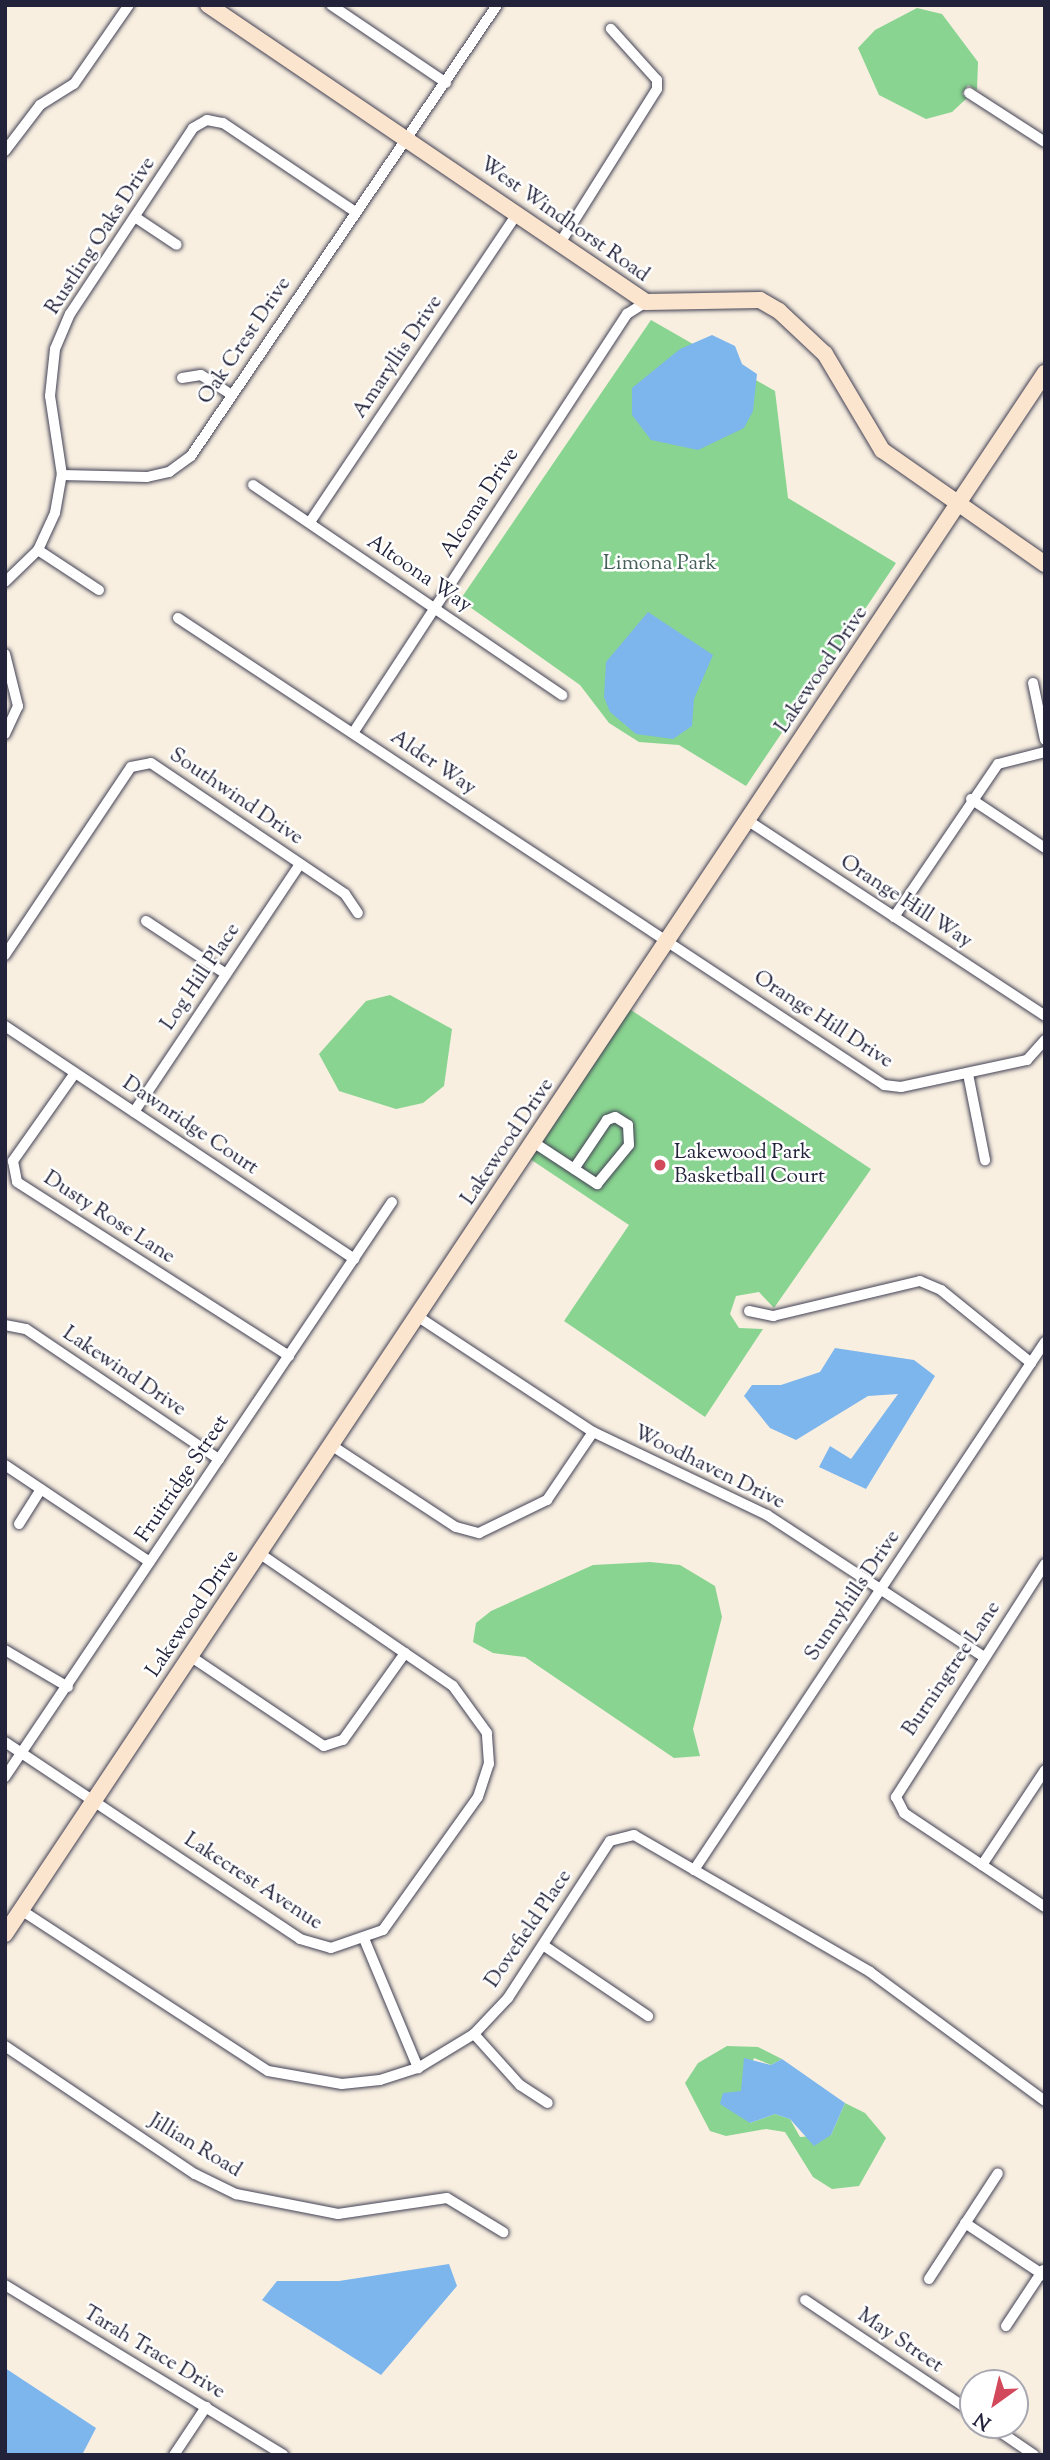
<!DOCTYPE html>
<style>
body{margin:0}
#map{position:relative;width:1050px;height:2460px;overflow:hidden;background:#f8efe1;font-family:"Sorts Mill Goudy",serif}
div>[style]{position:absolute}
.green>*{inset:0;background:#89d490}
.water>*{inset:0;background:#7db5ed}
.roads{filter:drop-shadow(0 0 2px #424154) drop-shadow(0 0 2px #424154)}
.street>*{height:10px;margin:-5px;padding:0 5px;transform-origin:5px;border-radius:5px;background:#fff}
.secondary>*{height:16px;margin:-8px;padding:0 8px;transform-origin:8px;border-radius:8px;background:#fce5cf}
.dots>*{width:19px;height:19px;translate:-50% -50%;box-sizing:border-box;border:4px solid #fff;border-radius:50%}
span{translate:-50% -50%;white-space:nowrap;text-align:center;line-height:1.15;-webkit-text-stroke:5px #fff;paint-order:stroke}
.street-label{font-size:21px;color:#22223b}
.park-label{font-size:21px;color:#466059}
.poi-label{font-size:21px;color:#22223b}
.left{translate:0 -50%;text-align:left}
.frame{position:absolute;inset:0;border:7px solid #22223b;pointer-events:none}
.north{position:absolute;left:959px;top:2369px;width:70px;height:70px;box-sizing:border-box;background:#fff;border:2px solid #a7a7b1;border-radius:50%;rotate:214deg;font-size:19px;font-weight:700;line-height:28px;text-align:center;color:#22223b}
.north::after{content:'';display:block;margin:auto;width:24px;height:32px;background:#d1495b;clip-path:polygon(50% 0,100% 100%,50% 72%,0 100%)}
</style>
<div id="map">
<div class="green">
<i style="clip-path:polygon(917px 8px,942px 14px,978px 62px,977px 90px,968px 85px,962px 94px,967px 98px,952px 112px,926px 119px,879px 95px,858px 48px,875px 30px)"></i>
<i style="clip-path:polygon(651px 320px,775px 391px,788px 498px,896px 563px,746px 786px,679px 745px,639px 742px,609px 723px,580px 685px,460px 600px)"></i>
<i style="clip-path:polygon(390px 995px,452px 1029px,444px 1086px,423px 1103px,396px 1109px,339px 1091px,319px 1054px,366px 1001px)"></i>
<i style="clip-path:polygon(628px 1008px,871px 1169px,774px 1308px,759px 1292px,736px 1296px,730px 1314px,739px 1328px,763px 1329px,705px 1417px,564px 1321px,629px 1225px,527px 1157px)"></i>
<i style="clip-path:polygon(650px 1562px,680px 1565px,715px 1586px,722px 1617px,693px 1729px,700px 1756px,674px 1758px,525px 1657px,493px 1653px,473px 1642px,476px 1623px,491px 1611px,593px 1565px)"></i>
<i style="clip-path:polygon(727px 2046px,758px 2047px,782px 2059px,771px 2065px,754px 2058px,741px 2092px,750px 2123px,775px 2114px,790px 2119px,800px 2137px,831px 2135px,845px 2103px,865px 2113px,886px 2138px,859px 2186px,832px 2189px,813px 2177px,785px 2132px,766px 2129px,726px 2136px,710px 2131px,685px 2083px,698px 2063px)"></i>
</div>
<div class="water">
<i style="clip-path:polygon(712px 335px,735px 346px,742px 364px,757px 374px,753px 411px,744px 428px,698px 450px,651px 440px,632px 415px,632px 388px,680px 349px)"></i>
<i style="clip-path:polygon(648px 612px,713px 655px,694px 699px,692px 726px,673px 739px,636px 734px,610px 712px,604px 697px,606px 662px)"></i>
<i style="clip-path:polygon(835px 1348px,914px 1360px,935px 1376px,866px 1489px,819px 1467px,830px 1446px,851px 1459px,898px 1394px,868px 1396px,796px 1440px,770px 1428px,744px 1396px,752px 1385px,781px 1385px,820px 1372px)"></i>
<i style="clip-path:polygon(744px 2058px,771px 2065px,782px 2059px,845px 2103px,831px 2135px,814px 2146px,790px 2119px,775px 2114px,750px 2123px,720px 2104px,723px 2093px,741px 2091px)"></i>
<i style="clip-path:polygon(449px 2264px,457px 2286px,381px 2375px,262px 2300px,277px 2281px,339px 2281px)"></i>
<i style="clip-path:polygon(5px 2368px,96px 2428px,82px 2455px,5px 2455px)"></i>
</div>
<div class="roads">
<div class="street">
<i style="left:331px;top:5px;width:139px;rotate:34.1deg"></i>
<i style="left:969px;top:93px;width:90px;rotate:32.8deg"></i>
<i style="left:5px;top:151px;width:58px;rotate:-52.7deg"></i>
<i style="left:40px;top:105px;width:40px;rotate:-32deg"></i>
<i style="left:74px;top:84px;width:96px;rotate:-55.2deg"></i>
<i style="left:135px;top:217px;width:50px;rotate:33.7deg"></i>
<i style="left:560px;top:243px;width:182px;rotate:-57.8deg"></i>
<i style="left:657px;top:89px;width:9px;rotate:-90deg"></i>
<i style="left:657px;top:80px;width:69px;rotate:-132deg"></i>
<i style="left:182px;top:378px;width:19px;rotate:-9deg"></i>
<i style="left:201px;top:375px;width:37px;rotate:33deg"></i>
<i style="left:62px;top:475px;width:85px;rotate:1.3deg"></i>
<i style="left:147px;top:477px;width:23px;rotate:-13deg"></i>
<i style="left:169px;top:472px;width:27px;rotate:-36deg"></i>
<i style="left:191px;top:456px;width:545px;rotate:-55.84deg"></i>
<i style="left:253px;top:485px;width:374px;rotate:34.2deg"></i>
<i style="left:310px;top:522px;width:372px;rotate:-56.1deg"></i>
<i style="left:38px;top:550px;width:73px;rotate:33.3deg"></i>
<i style="left:5px;top:582px;width:46px;rotate:-44.1deg"></i>
<i style="left:38px;top:550px;width:41px;rotate:-65.3deg"></i>
<i style="left:55px;top:513px;width:39px;rotate:-80deg"></i>
<i style="left:62px;top:475px;width:80px;rotate:-98.6deg"></i>
<i style="left:50px;top:396px;width:47px;rotate:-83.9deg"></i>
<i style="left:55px;top:349px;width:38px;rotate:-67deg"></i>
<i style="left:70px;top:314px;width:223px;rotate:-56.5deg"></i>
<i style="left:193px;top:128px;width:16px;rotate:-30deg"></i>
<i style="left:207px;top:120px;width:16px;rotate:11deg"></i>
<i style="left:223px;top:123px;width:158px;rotate:33.9deg"></i>
<i style="left:178px;top:618px;width:846px;rotate:33.48deg"></i>
<i style="left:884px;top:1085px;width:17px;rotate:7deg"></i>
<i style="left:901px;top:1087px;width:129px;rotate:-12.1deg"></i>
<i style="left:1027px;top:1060px;width:27px;rotate:-48deg"></i>
<i style="left:5px;top:654px;width:54px;rotate:76deg"></i>
<i style="left:18px;top:706px;width:31px;rotate:115deg"></i>
<i style="left:1033px;top:683px;width:58px;rotate:78.1deg"></i>
<i style="left:353px;top:733px;width:501px;rotate:-56.82deg"></i>
<i style="left:627px;top:314px;width:22px;rotate:-32deg"></i>
<i style="left:971px;top:799px;width:89px;rotate:33.5deg"></i>
<i style="left:747px;top:820px;width:357px;rotate:33.3deg"></i>
<i style="left:894px;top:917px;width:185px;rotate:-55.8deg"></i>
<i style="left:998px;top:764px;width:49px;rotate:-14.3deg"></i>
<i style="left:146px;top:921px;width:96px;rotate:33.5deg"></i>
<i style="left:5px;top:955px;width:226px;rotate:-56.2deg"></i>
<i style="left:131px;top:767px;width:20px;rotate:-11deg"></i>
<i style="left:151px;top:763px;width:234px;rotate:34deg"></i>
<i style="left:345px;top:894px;width:23px;rotate:56deg"></i>
<i style="left:5px;top:1026px;width:420px;rotate:33.7deg"></i>
<i style="left:75px;top:1073px;width:108px;rotate:125.2deg"></i>
<i style="left:13px;top:1161px;width:21px;rotate:79deg"></i>
<i style="left:17px;top:1182px;width:323px;rotate:32.6deg"></i>
<i style="left:968px;top:1074px;width:88px;rotate:78.8deg"></i>
<i style="left:134px;top:1112px;width:298px;rotate:-56.2deg"></i>
<i style="left:533px;top:1142px;width:77px;rotate:33.3deg"></i>
<i style="left:597px;top:1184px;width:50px;rotate:-50.6deg"></i>
<i style="left:629px;top:1145px;width:20px;rotate:-93deg"></i>
<i style="left:628px;top:1125px;width:15px;rotate:-148deg"></i>
<i style="left:615px;top:1117px;width:9px;rotate:159deg"></i>
<i style="left:607px;top:1120px;width:59px;rotate:124deg"></i>
<i style="left:749px;top:1311px;width:25px;rotate:12deg"></i>
<i style="left:773px;top:1316px;width:151px;rotate:-13.4deg"></i>
<i style="left:920px;top:1281px;width:23px;rotate:23deg"></i>
<i style="left:941px;top:1290px;width:116px;rotate:39deg"></i>
<i style="left:417px;top:1316px;width:211px;rotate:33.4deg"></i>
<i style="left:593px;top:1432px;width:193px;rotate:25.5deg"></i>
<i style="left:767px;top:1515px;width:259px;rotate:33.2deg"></i>
<i style="left:5px;top:1325px;width:21px;rotate:11deg"></i>
<i style="left:26px;top:1329px;width:233px;rotate:34deg"></i>
<i style="left:331px;top:1445px;width:149px;rotate:33.3deg"></i>
<i style="left:456px;top:1527px;width:24px;rotate:15deg"></i>
<i style="left:479px;top:1533px;width:76px;rotate:-25.9deg"></i>
<i style="left:547px;top:1500px;width:82px;rotate:-55.9deg"></i>
<i style="left:5px;top:1465px;width:174px;rotate:33.8deg"></i>
<i style="left:19px;top:1524px;width:41px;rotate:-57.8deg"></i>
<i style="left:1045px;top:1564px;width:277px;rotate:122.6deg"></i>
<i style="left:896px;top:1797px;width:18px;rotate:63deg"></i>
<i style="left:904px;top:1813px;width:169px;rotate:33.7deg"></i>
<i style="left:5px;top:1650px;width:73px;rotate:30.4deg"></i>
<i style="left:190px;top:1656px;width:161px;rotate:33.9deg"></i>
<i style="left:324px;top:1746px;width:20px;rotate:-18deg"></i>
<i style="left:343px;top:1740px;width:107px;rotate:-54.5deg"></i>
<i style="left:5px;top:1742px;width:355px;rotate:33.7deg"></i>
<i style="left:300px;top:1939px;width:32px;rotate:16deg"></i>
<i style="left:331px;top:1948px;width:55px;rotate:-19.1deg"></i>
<i style="left:383px;top:1930px;width:163px;rotate:-54.5deg"></i>
<i style="left:478px;top:1797px;width:35px;rotate:-72deg"></i>
<i style="left:489px;top:1764px;width:31px;rotate:-94deg"></i>
<i style="left:487px;top:1733px;width:58px;rotate:-125.9deg"></i>
<i style="left:453px;top:1686px;width:235px;rotate:-145.6deg"></i>
<i style="left:5px;top:1777px;width:693px;rotate:-56.06deg"></i>
<i style="left:982px;top:1865px;width:114px;rotate:-56.4deg"></i>
<i style="left:694px;top:1870px;width:634px;rotate:-56.39deg"></i>
<i style="left:21px;top:1910px;width:295px;rotate:33.1deg"></i>
<i style="left:268px;top:2071px;width:75px;rotate:10deg"></i>
<i style="left:342px;top:2084px;width:38px;rotate:-6deg"></i>
<i style="left:380px;top:2080px;width:40px;rotate:-18deg"></i>
<i style="left:418px;top:2068px;width:66px;rotate:-31.3deg"></i>
<i style="left:474px;top:2034px;width:50px;rotate:-46.6deg"></i>
<i style="left:508px;top:1998px;width:187px;rotate:-57deg"></i>
<i style="left:610px;top:1841px;width:25px;rotate:-14deg"></i>
<i style="left:634px;top:1835px;width:273px;rotate:30.1deg"></i>
<i style="left:870px;top:1972px;width:217px;rotate:36.4deg"></i>
<i style="left:365px;top:1941px;width:138px;rotate:67.3deg"></i>
<i style="left:543px;top:1945px;width:127px;rotate:34.1deg"></i>
<i style="left:474px;top:2034px;width:69px;rotate:48deg"></i>
<i style="left:520px;top:2085px;width:33px;rotate:33deg"></i>
<i style="left:5px;top:2046px;width:229px;rotate:34deg"></i>
<i style="left:195px;top:2174px;width:46px;rotate:26deg"></i>
<i style="left:236px;top:2194px;width:104px;rotate:11.1deg"></i>
<i style="left:338px;top:2214px;width:110px;rotate:-8.4deg"></i>
<i style="left:447px;top:2198px;width:66px;rotate:31.3deg"></i>
<i style="left:965px;top:2223px;width:96px;rotate:33.5deg"></i>
<i style="left:929px;top:2279px;width:126px;rotate:-56.9deg"></i>
<i style="left:5px;top:2285px;width:326px;rotate:31.4deg"></i>
<i style="left:805px;top:2300px;width:202px;rotate:33.9deg"></i>
<i style="left:1006px;top:2326px;width:67px;rotate:-56.5deg"></i>
<i style="left:990px;top:2425px;width:53px;rotate:34.3deg"></i>
<i style="left:174px;top:2455px;width:58px;rotate:-56.3deg"></i>
</div>
<div class="secondary">
<i style="left:208px;top:5px;width:529px;rotate:34.14deg"></i>
<i style="left:646px;top:302px;width:114px;rotate:-1deg"></i>
<i style="left:760px;top:300px;width:22px;rotate:30deg"></i>
<i style="left:779px;top:311px;width:63px;rotate:43.1deg"></i>
<i style="left:825px;top:354px;width:112px;rotate:59.3deg"></i>
<i style="left:882px;top:450px;width:199px;rotate:35deg"></i>
<i style="left:5px;top:1934px;width:1876px;rotate:-56.33deg"></i>
</div>
</div>
<div class="dots">
<i style="left:660px;top:1165px;background:#d1495b"></i>
</div>
<div class="street-label">
<span style="left:564px;top:220px;rotate:35deg">West Windhorst Road</span>
<span style="left:101px;top:236px;rotate:-57deg">Rustling Oaks Drive</span>
<span style="left:245px;top:341px;rotate:-56deg">Oak Crest Drive</span>
<span style="left:398px;top:357px;rotate:-56deg">Amaryllis Drive</span>
<span style="left:480px;top:503px;rotate:-57deg">Alcoma Drive</span>
<span style="left:419px;top:574px;rotate:34deg">Altoona Way</span>
<span style="left:822px;top:670px;rotate:-56deg">Lakewood Drive</span>
<span style="left:433px;top:763px;rotate:34deg">Alder Way</span>
<span style="left:236px;top:797px;rotate:34deg">Southwind Drive</span>
<span style="left:906px;top:902px;rotate:33deg">Orange Hill Way</span>
<span style="left:201px;top:977px;rotate:-56deg">Log Hill Place</span>
<span style="left:823px;top:1020px;rotate:33deg">Orange Hill Drive</span>
<span style="left:190px;top:1126px;rotate:34deg">Dawnridge Court</span>
<span style="left:508px;top:1142px;rotate:-56deg">Lakewood Drive</span>
<span style="left:109px;top:1218px;rotate:33deg">Dusty Rose Lane</span>
<span style="left:124px;top:1372px;rotate:34deg">Lakewind Drive</span>
<span style="left:709px;top:1468px;rotate:26deg">Woodhaven Drive</span>
<span style="left:183px;top:1479px;rotate:-56deg">Fruitridge Street</span>
<span style="left:853px;top:1596px;rotate:-56deg">Sunnyhills Drive</span>
<span style="left:193px;top:1614px;rotate:-56deg">Lakewood Drive</span>
<span style="left:952px;top:1669px;rotate:-56deg">Burningtree Lane</span>
<span style="left:253px;top:1882px;rotate:33deg">Lakecrest Avenue</span>
<span style="left:529px;top:1929px;rotate:-56deg">Dovefield Place</span>
<span style="left:195px;top:2146px;rotate:31deg">Jillian Road</span>
<span style="left:900px;top:2341px;rotate:34deg">May Street</span>
<span style="left:154px;top:2353px;rotate:31deg">Tarah Trace Drive</span>
</div>
<div class="park-label">
<span style="left:660px;top:564px">Limona Park</span>
</div>
<div class="poi-label">
<span class="left" style="left:674px;top:1165px">Lakewood Park<br>Basketball Court</span>
</div>
<div class="frame"></div>
<div class="north">N</div>
</div>
